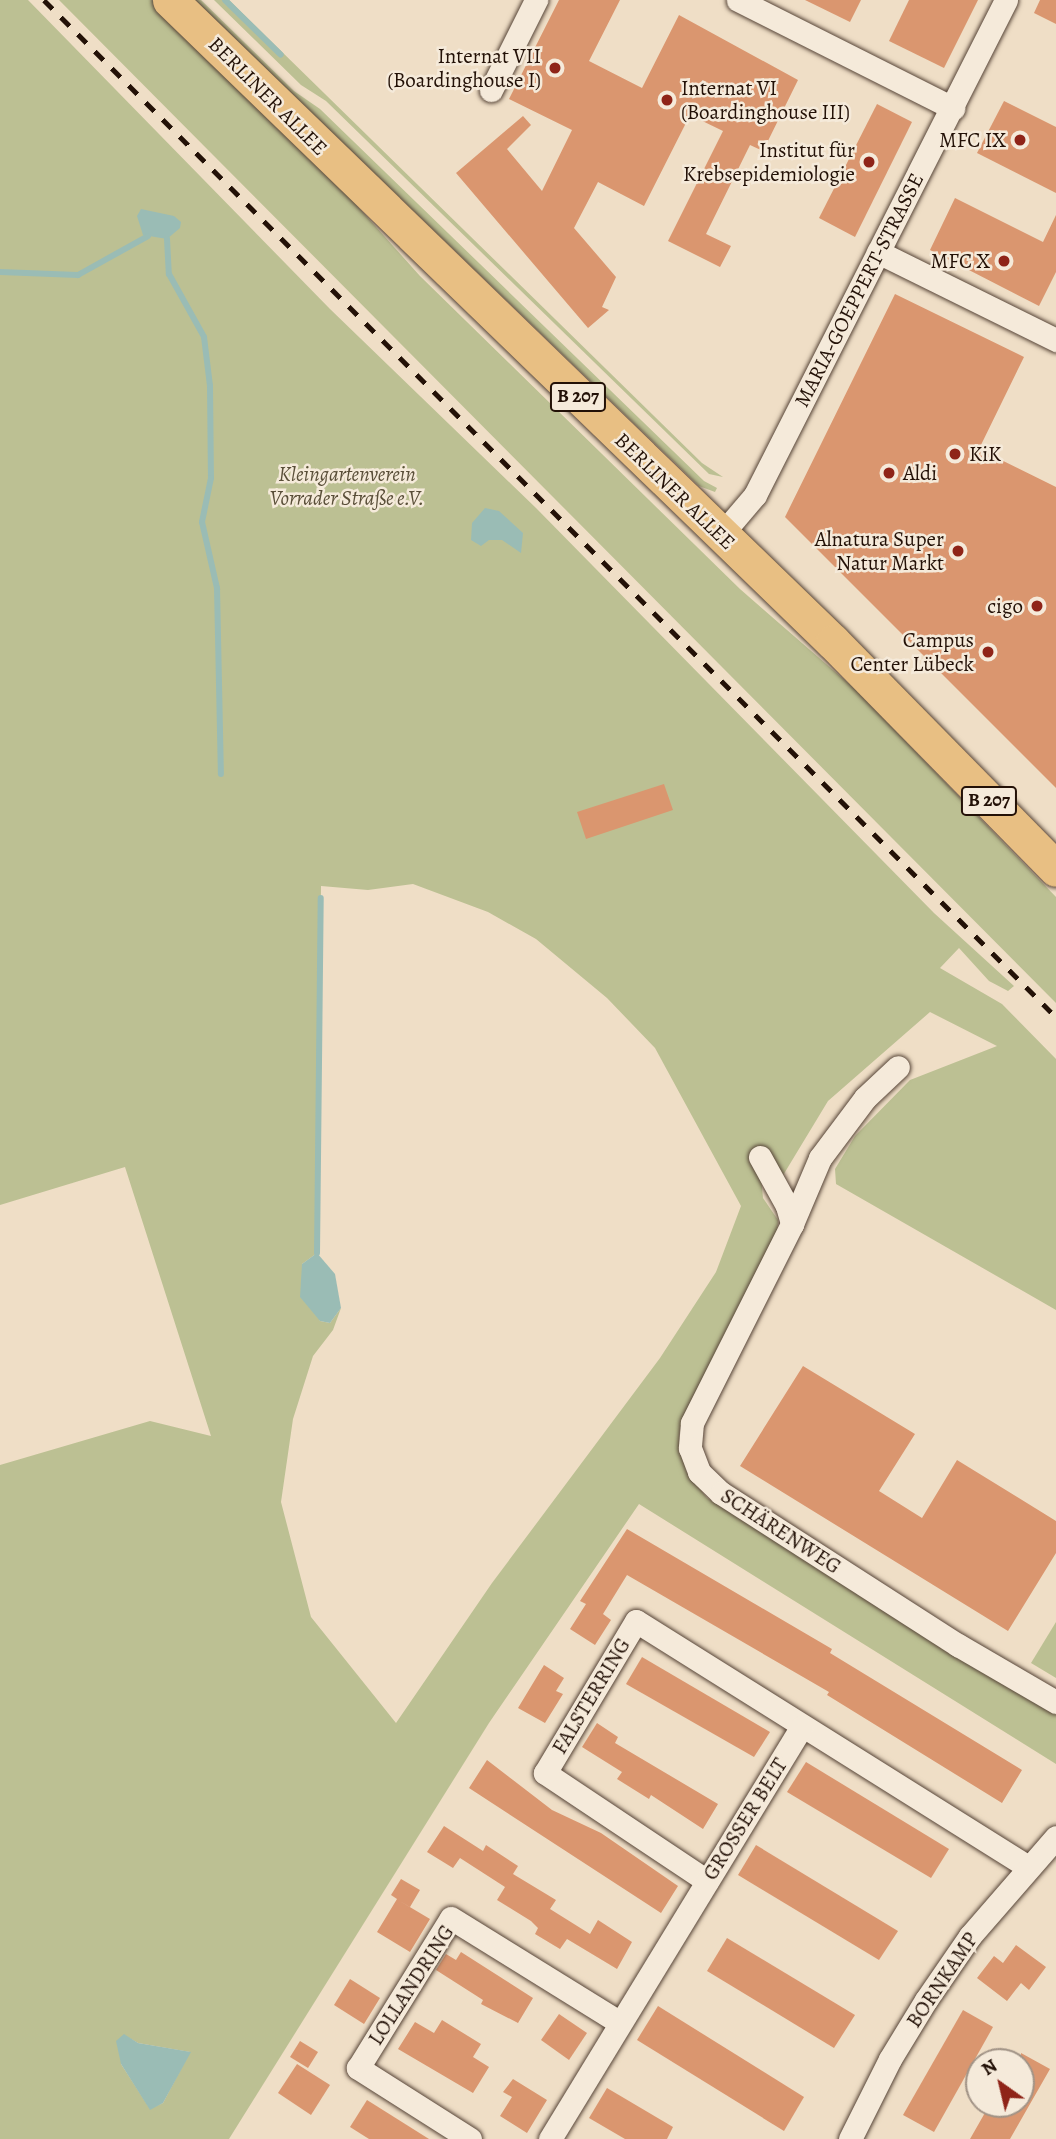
<!DOCTYPE html>
<meta charset="utf-8">
<style>
body{margin:0}
#map{position:relative;width:1056px;height:2139px;overflow:hidden;background:#efdec6;font-family:Alegreya,serif}
div>[style]{position:absolute}
.green>*{inset:0;background:#bcc093}
.water>*{inset:0;background:#9abcb5}
.stream>*{height:6px;margin:-3px;padding:0 3px;transform-origin:3px;border-radius:3px;background:#9abcb5}
.building>*{inset:0;background:#da966f}
.roads{filter:drop-shadow(0 0 2px #564437) drop-shadow(0 0 2px #564437)}
.minor>*{height:23px;margin:-11.5px;padding:0 11.5px;transform-origin:11.5px;border-radius:11.5px;background:#f5eada}
.primary>*{height:35px;margin:-17.5px;padding:0 17.5px;transform-origin:17.5px;border-radius:17.5px;background:#e8bf83}
.rail>*{height:5px;margin-top:-2.5px;transform-origin:0;background:repeating-linear-gradient(90deg,#231107 0 12px,transparent 0 24px)}
.dots>*{width:19px;height:19px;translate:-50% -50%;box-sizing:border-box;border:4px solid #f5eada;border-radius:50%}
span{translate:-50% -50%;white-space:nowrap;text-align:center;line-height:1.15;-webkit-text-stroke:5px #f5eada;paint-order:stroke}
.shield-label span{padding:2px 5px;background:#f5eada;border:2px solid;border-radius:5px;-webkit-text-stroke-width:0}
.shield-label{font-size:19px;color:#231107;font-weight:700}
.poi-label{font-size:21px;color:#231107}
.right{translate:-100% -50%;text-align:right}
.left{translate:0 -50%;text-align:left}
.street-label{font-size:21px;color:#231107}
.park-label{font-size:21px;color:#594e38;font-style:italic}
.north{position:absolute;left:965px;top:2048px;width:70px;height:70px;box-sizing:border-box;background:#f5eada;border:2px solid #a19386;border-radius:50%;rotate:326deg;font-size:19px;font-weight:700;line-height:28px;text-align:center;color:#231107}
.north::after{content:'';display:block;margin:auto;width:24px;height:32px;background:#8f2418;clip-path:polygon(50% 0,100% 100%,50% 72%,0 100%)}
</style>
<div id="map">
<div class="green">
<i style="clip-path:polygon(evenodd,0 0,28px 0,330px 309px,536px 508px,934px 913px,1014px 986px,1008px 991px,989px 981px,959px 948px,940px 968px,1002px 1004px,1056px 1059px,1056px 1310px,836px 1184px,835px 1169px,855px 1136px,910px 1080px,997px 1046px,930px 1012px,828px 1101px,782px 1177px,760px 1167px,763px 1198px,778px 1220px,777px 1241px,683px 1417px,679px 1435px,686px 1471px,707px 1498px,1056px 1713px,1056px 1764px,639px 1504px,489px 1723px,229px 2139px,0 2139px,0 1465px,150px 1421px,211px 1436px,125px 1167px,0 1205px,0 0,413px 884px,488px 912px,536px 939px,607px 998px,655px 1048px,741px 1206px,716px 1272px,660px 1358px,492px 1583px,396px 1723px,311px 1617px,281px 1502px,293px 1419px,313px 1356px,333px 1330px,341px 1308px,330px 1323px,320px 1321px,302px 1264px,317px 1253px,321px 886px,368px 890px,413px 884px,0 0,124px 2035px,138px 2043px,190px 2052px,163px 2103px,150px 2109px,121px 2064px,124px 2035px)"></i>
<i style="clip-path:polygon(59px 0,152px 0,316px 160px,420px 276px,740px 589px,856px 690px,1056px 897px,1056px 1003px)"></i>
<i style="clip-path:polygon(195px 0,201px 0,294px 91px,320px 109px,704px 481px,717px 488px,715px 492px,699px 486px)"></i>
<i style="clip-path:polygon(214px 0,229px 0,702px 463px,723px 477px,709px 474px,326px 101px,301px 85px)"></i>
<i style="clip-path:polygon(1056px 1622px,1056px 1678px,1031px 1663px)"></i>
</div>
<div class="water">
<i style="clip-path:polygon(141px 209px,174px 216px,181px 222px,180px 228px,167px 239px,143px 235px,137px 216px)"></i>
<i style="clip-path:polygon(485px 508px,499px 511px,523px 533px,521px 553px,502px 540px,489px 540px,481px 546px,471px 540px,472px 523px)"></i>
<i style="clip-path:polygon(317px 1253px,335px 1274px,341px 1308px,330px 1323px,320px 1321px,300px 1297px,302px 1264px)"></i>
<i style="clip-path:polygon(124px 2034px,138px 2043px,191px 2052px,163px 2103px,150px 2110px,121px 2064px,116px 2041px)"></i>
</div>
<div class="stream">
<i style="left:225px;top:0;width:78px;rotate:44.5deg"></i>
<i style="left:167px;top:239px;width:35px;rotate:87deg"></i>
<i style="left:169px;top:274px;width:72px;rotate:60.9deg"></i>
<i style="left:204px;top:337px;width:49px;rotate:83deg"></i>
<i style="left:210px;top:386px;width:92px;rotate:89.4deg"></i>
<i style="left:211px;top:478px;width:45px;rotate:101.6deg"></i>
<i style="left:202px;top:522px;width:68px;rotate:77.2deg"></i>
<i style="left:217px;top:588px;width:186px;rotate:88.8deg"></i>
<i style="left:0;top:272px;width:78px;rotate:2.2deg"></i>
<i style="left:78px;top:275px;width:80px;rotate:-29.1deg"></i>
<i style="left:317px;top:1253px;width:355px;rotate:-89.4deg"></i>
</div>
<div class="building">
<i style="clip-path:polygon(559px 0,620px 0,589px 61px,642px 88px,679px 15px,798px 80px,763px 151px,750px 145px,706px 234px,731px 246px,720px 267px,668px 241px,723px 131px,690px 115px,644px 206px,598px 182px,574px 228px,616px 277px,602px 307px,609px 310px,588px 328px,456px 173px,523px 116px,531px 125px,507px 149px,542px 191px,572px 130px,509px 99px)"></i>
<i style="clip-path:polygon(805px 0,861px 0,850px 22px)"></i>
<i style="clip-path:polygon(909px 0,978px 0,944px 68px,889px 41px)"></i>
<i style="clip-path:polygon(1040px 0,1056px 0,1056px 24px,1034px 13px)"></i>
<i style="clip-path:polygon(1004px 101px,1056px 127px,1056px 193px,977px 153px)"></i>
<i style="clip-path:polygon(877px 104px,912px 122px,855px 237px,819px 218px)"></i>
<i style="clip-path:polygon(955px 198px,1043px 242px,1056px 215px,1056px 272px,1039px 306px,930px 250px)"></i>
<i style="clip-path:polygon(895px 294px,1024px 357px,979px 449px,1056px 487px,1056px 788px,785px 517px)"></i>
<i style="clip-path:polygon(664px 784px,673px 810px,586px 839px,577px 812px)"></i>
<i style="clip-path:polygon(803px 1366px,915px 1434px,879px 1491px,922px 1518px,957px 1460px,1056px 1521px,1056px 1553px,1008px 1631px,740px 1466px)"></i>
<i style="clip-path:polygon(627px 1529px,832px 1649px,830px 1653px,1022px 1770px,1002px 1803px,827px 1695px,829px 1692px,627px 1575px,603px 1614px,611px 1620px,595px 1645px,570px 1629px,586px 1604px,580px 1601px)"></i>
<i style="clip-path:polygon(642px 1657px,770px 1732px,754px 1757px,626px 1684px)"></i>
<i style="clip-path:polygon(544px 1665px,564px 1678px,556px 1691px,563px 1694px,545px 1723px,518px 1708px)"></i>
<i style="clip-path:polygon(597px 1723px,618px 1737px,615px 1743px,718px 1804px,703px 1829px,651px 1795px,649px 1799px,617px 1779px,622px 1772px,582px 1747px)"></i>
<i style="clip-path:polygon(487px 1760px,552px 1810px,601px 1833px,678px 1886px,661px 1913px,469px 1788px)"></i>
<i style="clip-path:polygon(806px 1762px,949px 1849px,931px 1878px,787px 1792px)"></i>
<i style="clip-path:polygon(444px 1826px,483px 1851px,486px 1845px,518px 1866px,513px 1874px,556px 1900px,550px 1909px,590px 1934px,598px 1920px,632px 1942px,617px 1969px,567px 1939px,560px 1949px,535px 1934px,538px 1928px,531px 1921px,497px 1900px,505px 1887px,460px 1858px,453px 1868px,427px 1852px)"></i>
<i style="clip-path:polygon(756px 1845px,898px 1931px,879px 1960px,738px 1875px)"></i>
<i style="clip-path:polygon(401px 1879px,420px 1890px,410px 1907px,398px 1900px,430px 1919px,410px 1952px,377px 1932px,397px 1899px,391px 1895px)"></i>
<i style="clip-path:polygon(727px 1938px,855px 2015px,834px 2048px,707px 1971px)"></i>
<i style="clip-path:polygon(1016px 1945px,1046px 1967px,1029px 1990px,1021px 1983px,1007px 2001px,977px 1978px,994px 1956px,1003px 1963px)"></i>
<i style="clip-path:polygon(461px 1952px,533px 1998px,518px 2023px,481px 2004px,483px 2000px,436px 1970px,446px 1954px,456px 1960px)"></i>
<i style="clip-path:polygon(350px 1979px,380px 1998px,364px 2024px,334px 2005px)"></i>
<i style="clip-path:polygon(658px 2006px,804px 2097px,784px 2131px,637px 2040px)"></i>
<i style="clip-path:polygon(963px 2010px,993px 2027px,934px 2132px,903px 2115px)"></i>
<i style="clip-path:polygon(559px 2014px,587px 2033px,569px 2060px,541px 2040px)"></i>
<i style="clip-path:polygon(442px 2020px,481px 2044px,473px 2057px,489px 2067px,473px 2093px,398px 2049px,415px 2022px,434px 2033px)"></i>
<i style="clip-path:polygon(300px 2041px,318px 2052px,308px 2068px,290px 2057px)"></i>
<i style="clip-path:polygon(1021px 2053px,1050px 2069px,1010px 2139px,970px 2139px,990px 2104px,1021px 2104px)"></i>
<i style="clip-path:polygon(297px 2064px,330px 2085px,311px 2115px,278px 2093px)"></i>
<i style="clip-path:polygon(513px 2079px,547px 2100px,527px 2133px,500px 2116px,512px 2097px,503px 2092px)"></i>
<i style="clip-path:polygon(607px 2088px,673px 2127px,667px 2139px,625px 2139px,589px 2118px)"></i>
<i style="clip-path:polygon(367px 2100px,429px 2139px,369px 2139px,350px 2127px)"></i>
</div>
<div class="roads">
<div class="minor">
<i style="left:738px;top:0;width:241px;rotate:26.7deg"></i>
<i style="left:491px;top:90px;width:101px;rotate:-63.4deg"></i>
<i style="left:878px;top:252px;width:199px;rotate:26.3deg"></i>
<i style="left:721px;top:535px;width:52px;rotate:-49.6deg"></i>
<i style="left:755px;top:495px;width:555px;rotate:-63.11deg"></i>
<i style="left:760px;top:1157px;width:56px;rotate:61.1deg"></i>
<i style="left:787px;top:1206px;width:19px;rotate:74deg"></i>
<i style="left:792px;top:1224px;width:223px;rotate:116.7deg"></i>
<i style="left:692px;top:1423px;width:25px;rotate:95deg"></i>
<i style="left:690px;top:1448px;width:26px;rotate:69deg"></i>
<i style="left:699px;top:1472px;width:30px;rotate:44deg"></i>
<i style="left:721px;top:1493px;width:282px;rotate:32.7deg"></i>
<i style="left:958px;top:1645px;width:113px;rotate:30.2deg"></i>
<i style="left:792px;top:1224px;width:72px;rotate:-67deg"></i>
<i style="left:820px;top:1158px;width:75px;rotate:-53.1deg"></i>
<i style="left:865px;top:1098px;width:45px;rotate:-43.2deg"></i>
<i style="left:707px;top:1881px;width:195px;rotate:-146.3deg"></i>
<i style="left:545px;top:1773px;width:177px;rotate:-59.1deg"></i>
<i style="left:636px;top:1621px;width:463px;rotate:32.1deg"></i>
<i style="left:470px;top:2139px;width:133px;rotate:-147.6deg"></i>
<i style="left:358px;top:2068px;width:176px;rotate:-58.2deg"></i>
<i style="left:451px;top:1918px;width:198px;rotate:31.8deg"></i>
<i style="left:550px;top:2139px;width:482px;rotate:-58.6deg"></i>
<i style="left:850px;top:2139px;width:89px;rotate:-63.4deg"></i>
<i style="left:890px;top:2059px;width:69px;rotate:-58.6deg"></i>
<i style="left:926px;top:2000px;width:78px;rotate:-55.5deg"></i>
<i style="left:970px;top:1936px;width:131px;rotate:-49deg"></i>
</div>
<div class="primary">
<i style="left:170px;top:0;width:923px;rotate:44.08deg"></i>
<i style="left:833px;top:642px;width:318px;rotate:45.5deg"></i>
</div>
</div>
<div class="rail">
<i style="left:44px;top:0;width:1435px;rotate:45.14deg"></i>
</div>
<div class="dots">
<i style="left:555px;top:68px;background:#8f2418"></i>
<i style="left:667px;top:100px;background:#8f2418"></i>
<i style="left:1020px;top:140px;background:#8f2418"></i>
<i style="left:869px;top:162px;background:#8f2418"></i>
<i style="left:1004px;top:261px;background:#8f2418"></i>
<i style="left:955px;top:454px;background:#8f2418"></i>
<i style="left:889px;top:473px;background:#8f2418"></i>
<i style="left:958px;top:551px;background:#8f2418"></i>
<i style="left:1037px;top:606px;background:#8f2418"></i>
<i style="left:988px;top:652px;background:#8f2418"></i>
</div>
<div class="shield-label">
<span style="left:578px;top:397px">B 207</span>
<span style="left:989px;top:801px">B 207</span>
</div>
<div class="poi-label">
<span class="right" style="left:541px;top:68px">Internat VII<br>(Boardinghouse I)</span>
<span class="left" style="left:681px;top:100px">Internat VI<br>(Boardinghouse III)</span>
<span class="right" style="left:1006px;top:140px">MFC IX</span>
<span class="right" style="left:855px;top:162px">Institut für<br>Krebsepidemiologie</span>
<span class="right" style="left:990px;top:261px">MFC X</span>
<span class="left" style="left:969px;top:454px">KiK</span>
<span class="left" style="left:903px;top:473px">Aldi</span>
<span class="right" style="left:944px;top:551px">Alnatura Super<br>Natur Markt</span>
<span class="right" style="left:1023px;top:606px">cigo</span>
<span class="right" style="left:974px;top:652px">Campus<br>Center Lübeck</span>
</div>
<div class="street-label">
<span style="left:268px;top:96px;rotate:45deg">BERLINER ALLEE</span>
<span style="left:859px;top:290px;rotate:-63deg">MARIA-GOEPPERT-STRASSE</span>
<span style="left:675px;top:491px;rotate:44deg">BERLINER ALLEE</span>
<span style="left:781px;top:1531px;rotate:33deg">SCHÄRENWEG</span>
<span style="left:591px;top:1696px;rotate:-59deg">FALSTERRING</span>
<span style="left:745px;top:1819px;rotate:-58deg">GROSSER BELT</span>
<span style="left:942px;top:1980px;rotate:-56deg">BORNKAMP</span>
<span style="left:411px;top:1985px;rotate:-57deg">LOLLANDRING</span>
</div>
<div class="park-label">
<span style="left:347px;top:486px">Kleingartenverein<br>Vorrader Straße e.V.</span>
</div>
<div class="north">N</div>
</div>
